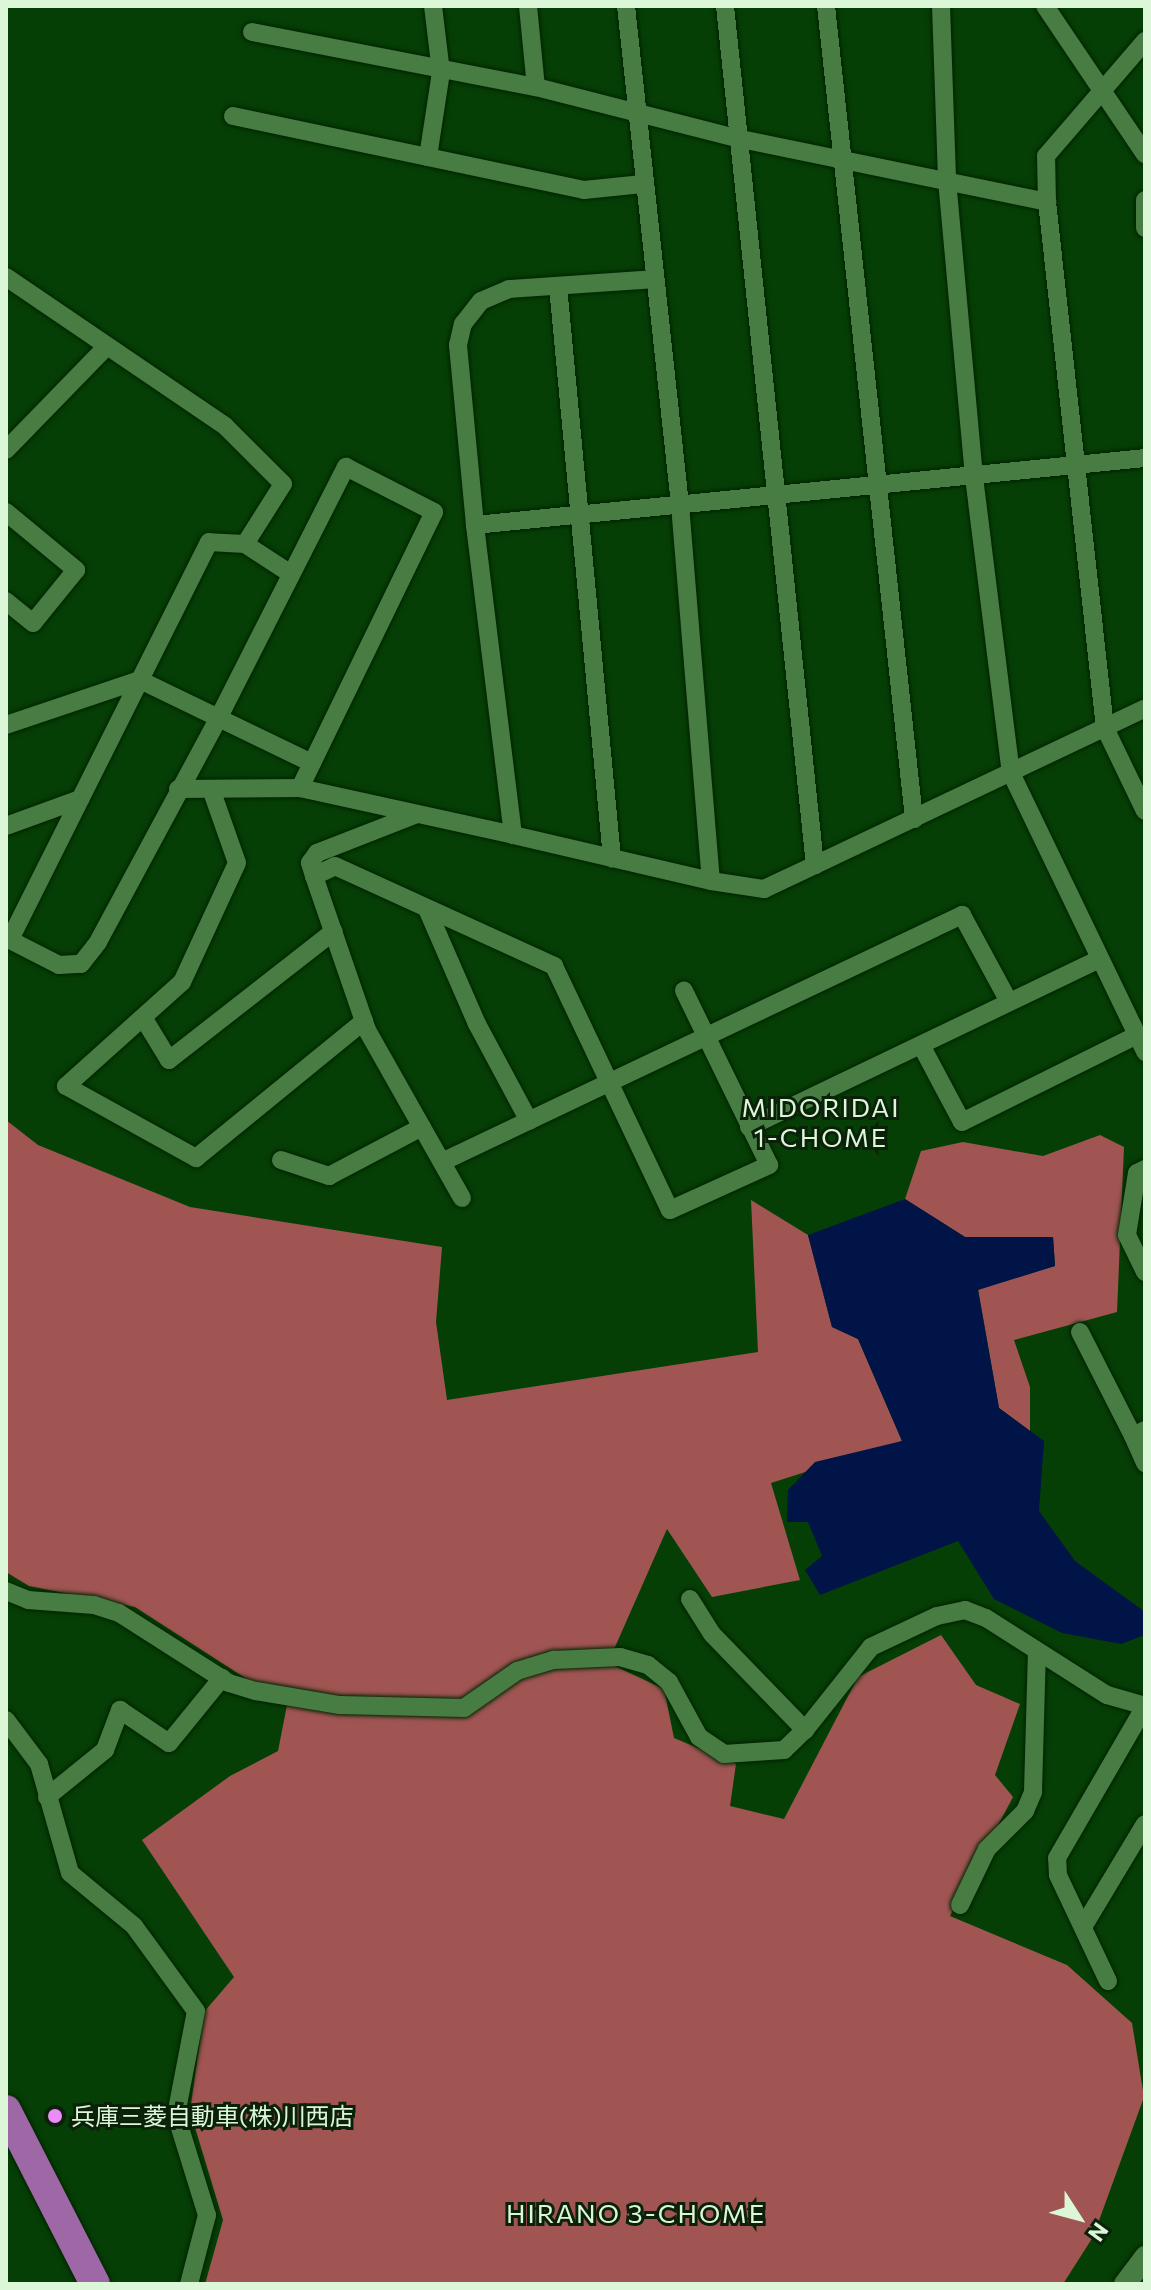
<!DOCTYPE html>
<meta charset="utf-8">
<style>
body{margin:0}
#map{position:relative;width:1151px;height:2290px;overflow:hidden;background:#063f05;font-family:Commissioner,"Noto Sans JP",sans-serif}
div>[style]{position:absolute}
.forest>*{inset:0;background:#a05553}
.water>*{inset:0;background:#011448}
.roads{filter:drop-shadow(0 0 2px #002300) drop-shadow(0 0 2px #002300)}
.minor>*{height:18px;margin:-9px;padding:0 9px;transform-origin:9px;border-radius:9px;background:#477c43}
.tertiary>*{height:22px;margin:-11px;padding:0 11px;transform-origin:11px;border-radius:11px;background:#477c43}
.trunk>*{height:30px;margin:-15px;padding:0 15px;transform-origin:15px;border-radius:15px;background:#9e68a6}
.dots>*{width:22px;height:22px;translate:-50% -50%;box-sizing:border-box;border:4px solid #0b2109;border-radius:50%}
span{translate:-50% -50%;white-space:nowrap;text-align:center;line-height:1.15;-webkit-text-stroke:6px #0b2109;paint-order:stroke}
.poi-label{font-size:24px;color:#dbf7d8}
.left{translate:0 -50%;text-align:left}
.neighbourhood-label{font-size:26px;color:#dbf7d8;letter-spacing:2px}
.frame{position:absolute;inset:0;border:8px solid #dbf7d8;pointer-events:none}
.north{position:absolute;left:1039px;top:2178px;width:80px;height:80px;-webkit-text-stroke:6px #0b2109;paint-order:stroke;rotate:126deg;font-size:22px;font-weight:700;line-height:32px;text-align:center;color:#dbf7d8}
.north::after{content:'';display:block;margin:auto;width:28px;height:36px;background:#dbf7d8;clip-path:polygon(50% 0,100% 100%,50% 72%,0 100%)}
</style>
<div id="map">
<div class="forest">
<i style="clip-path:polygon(6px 1120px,38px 1145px,190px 1207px,442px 1247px,436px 1322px,447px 1400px,758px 1352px,751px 1200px,808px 1235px,832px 1327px,858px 1339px,902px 1441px,771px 1483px,800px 1580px,712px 1597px,667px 1529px,608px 1663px,664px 1689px,674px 1738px,736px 1764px,730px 1806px,784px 1819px,858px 1677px,941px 1635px,976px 1685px,1020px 1704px,995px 1775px,1013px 1797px,950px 1916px,1067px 1965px,1132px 2023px,1144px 2097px,1093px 2237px,1063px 2284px,205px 2284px,223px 2220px,190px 2111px,204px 2012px,234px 1977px,142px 1840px,230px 1776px,278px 1751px,287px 1705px,135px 1607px,29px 1586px,6px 1572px)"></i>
<i style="clip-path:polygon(1100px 1135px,1124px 1147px,1117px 1312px,1014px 1340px,1030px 1387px,1030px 1431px,999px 1408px,978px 1289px,1055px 1266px,1053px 1237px,965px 1237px,905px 1199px,921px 1151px,963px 1142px,1043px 1156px)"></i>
</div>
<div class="water">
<i style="clip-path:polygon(905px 1199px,965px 1237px,1053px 1237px,1055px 1266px,978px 1290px,999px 1408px,1044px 1441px,1039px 1511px,1075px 1561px,1145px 1612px,1145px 1635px,1121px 1644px,1062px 1633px,994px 1599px,958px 1541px,820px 1595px,805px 1570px,822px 1556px,808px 1522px,787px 1522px,788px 1490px,815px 1462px,902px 1441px,858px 1339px,832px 1327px,808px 1235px)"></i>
</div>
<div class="roads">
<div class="minor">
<i style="left:528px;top:6px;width:81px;rotate:84.4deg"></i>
<i style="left:626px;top:6px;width:502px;rotate:83.82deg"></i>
<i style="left:680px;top:505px;width:377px;rotate:85.3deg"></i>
<i style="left:711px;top:881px;width:54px;rotate:8.6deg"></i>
<i style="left:764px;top:889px;width:56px;rotate:-25.2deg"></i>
<i style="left:725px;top:6px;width:864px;rotate:84.02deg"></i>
<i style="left:815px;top:865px;width:365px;rotate:-25.4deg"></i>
<i style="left:826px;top:6px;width:818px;rotate:83.82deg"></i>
<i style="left:941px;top:6px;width:174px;rotate:88deg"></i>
<i style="left:947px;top:180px;width:298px;rotate:84.8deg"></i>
<i style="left:974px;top:477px;width:298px;rotate:82.9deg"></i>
<i style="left:1011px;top:773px;width:310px;rotate:64.3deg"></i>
<i style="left:1045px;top:6px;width:179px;rotate:56deg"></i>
<i style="left:252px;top:32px;width:289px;rotate:11deg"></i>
<i style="left:536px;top:87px;width:206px;rotate:14.3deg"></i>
<i style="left:736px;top:138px;width:318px;rotate:11.6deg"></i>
<i style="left:1047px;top:202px;width:46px;rotate:-91.2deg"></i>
<i style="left:1046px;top:156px;width:152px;rotate:-49.3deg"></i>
<i style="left:233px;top:116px;width:359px;rotate:11.9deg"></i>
<i style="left:584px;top:190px;width:59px;rotate:-5.8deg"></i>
<i style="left:428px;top:157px;width:86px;rotate:-81.3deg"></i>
<i style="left:441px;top:72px;width:66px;rotate:-96.9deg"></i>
<i style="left:1145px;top:200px;width:28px;rotate:90deg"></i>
<i style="left:1047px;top:202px;width:529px;rotate:83.71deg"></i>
<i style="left:1105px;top:728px;width:92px;rotate:64.3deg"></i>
<i style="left:6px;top:277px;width:265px;rotate:34.2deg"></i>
<i style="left:225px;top:426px;width:82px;rotate:45deg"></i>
<i style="left:283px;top:484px;width:71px;rotate:122.3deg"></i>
<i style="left:558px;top:286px;width:575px;rotate:84.61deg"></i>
<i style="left:6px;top:450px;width:144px;rotate:-45.8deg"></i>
<i style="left:6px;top:512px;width:91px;rotate:39.6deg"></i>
<i style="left:76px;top:570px;width:68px;rotate:129.1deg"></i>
<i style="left:33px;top:623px;width:35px;rotate:-141deg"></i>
<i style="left:475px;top:525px;width:181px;rotate:-95.4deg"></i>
<i style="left:458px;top:345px;width:22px;rotate:-77deg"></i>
<i style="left:463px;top:324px;width:29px;rotate:-52deg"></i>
<i style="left:481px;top:301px;width:30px;rotate:-23deg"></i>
<i style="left:509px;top:289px;width:146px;rotate:-3.9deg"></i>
<i style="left:291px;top:574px;width:55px;rotate:-146.9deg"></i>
<i style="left:245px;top:544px;width:36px;rotate:-177deg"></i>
<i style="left:209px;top:542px;width:445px;rotate:116.6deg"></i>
<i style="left:10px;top:940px;width:55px;rotate:27deg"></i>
<i style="left:59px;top:965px;width:22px;rotate:-3deg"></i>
<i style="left:81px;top:964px;width:28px;rotate:-52deg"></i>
<i style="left:98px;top:942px;width:253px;rotate:-61.7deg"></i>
<i style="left:218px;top:719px;width:283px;rotate:-63.1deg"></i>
<i style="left:346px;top:467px;width:99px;rotate:27.1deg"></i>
<i style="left:434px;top:512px;width:307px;rotate:115.9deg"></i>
<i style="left:6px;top:725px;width:141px;rotate:-18.6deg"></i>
<i style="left:140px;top:680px;width:191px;rotate:25.8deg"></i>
<i style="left:178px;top:789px;width:122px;rotate:-0.5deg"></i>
<i style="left:300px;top:788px;width:218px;rotate:12.4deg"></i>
<i style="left:211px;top:789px;width:78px;rotate:70.6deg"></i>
<i style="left:237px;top:863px;width:131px;rotate:114.8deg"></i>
<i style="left:182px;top:982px;width:156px;rotate:138.1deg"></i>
<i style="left:66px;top:1086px;width:149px;rotate:29deg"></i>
<i style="left:196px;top:1158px;width:217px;rotate:-39.2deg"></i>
<i style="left:6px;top:826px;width:79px;rotate:-20deg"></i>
<i style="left:314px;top:876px;width:14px;rotate:-107deg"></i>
<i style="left:310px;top:863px;width:12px;rotate:-55deg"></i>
<i style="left:317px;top:853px;width:107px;rotate:-21.3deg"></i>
<i style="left:711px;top:881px;width:203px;rotate:-166.9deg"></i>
<i style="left:513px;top:835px;width:312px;rotate:-97deg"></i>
<i style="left:475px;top:525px;width:673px;rotate:-5.71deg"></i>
<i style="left:427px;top:909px;width:125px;rotate:66.5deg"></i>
<i style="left:477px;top:1024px;width:110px;rotate:61.8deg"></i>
<i style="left:144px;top:1019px;width:48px;rotate:58.6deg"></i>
<i style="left:169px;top:1060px;width:209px;rotate:-38deg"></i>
<i style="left:921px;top:1045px;width:87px;rotate:62deg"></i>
<i style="left:962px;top:1122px;width:195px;rotate:-26.4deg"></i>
<i style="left:749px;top:1127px;width:389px;rotate:-25.6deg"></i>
<i style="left:281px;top:1160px;width:51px;rotate:18.4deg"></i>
<i style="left:329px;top:1176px;width:105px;rotate:-27.8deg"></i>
<i style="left:442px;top:1162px;width:576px;rotate:-25.41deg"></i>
<i style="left:962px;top:915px;width:99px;rotate:61.6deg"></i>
<i style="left:1145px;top:1169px;width:9px;rotate:153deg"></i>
<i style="left:1137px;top:1173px;width:63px;rotate:99.2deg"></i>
<i style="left:1127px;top:1235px;width:41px;rotate:64.1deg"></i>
<i style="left:462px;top:1198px;width:193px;rotate:-119.5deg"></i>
<i style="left:367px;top:1030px;width:163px;rotate:-109deg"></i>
<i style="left:314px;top:876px;width:23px;rotate:-25deg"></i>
<i style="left:335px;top:866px;width:241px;rotate:24.5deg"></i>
<i style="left:554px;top:966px;width:270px;rotate:64.6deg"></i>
<i style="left:670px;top:1210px;width:109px;rotate:-24.4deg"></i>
<i style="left:769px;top:1165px;width:194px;rotate:-116deg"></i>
<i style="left:1080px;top:1332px;width:117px;rotate:63deg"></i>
<i style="left:1145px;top:1430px;width:13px;rotate:153deg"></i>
<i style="left:1133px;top:1436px;width:30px;rotate:66deg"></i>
<i style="left:6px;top:1591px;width:24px;rotate:22deg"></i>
<i style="left:28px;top:1600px;width:66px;rotate:4.3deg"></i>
<i style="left:94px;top:1605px;width:26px;rotate:18deg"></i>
<i style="left:119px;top:1613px;width:130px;rotate:32.5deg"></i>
<i style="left:229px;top:1683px;width:28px;rotate:17deg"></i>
<i style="left:256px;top:1691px;width:85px;rotate:9.5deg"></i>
<i style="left:340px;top:1705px;width:124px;rotate:1.4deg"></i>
<i style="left:464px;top:1708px;width:65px;rotate:-34.9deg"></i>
<i style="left:517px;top:1671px;width:39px;rotate:-17deg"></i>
<i style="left:554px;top:1660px;width:66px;rotate:-2.6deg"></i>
<i style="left:620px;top:1657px;width:29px;rotate:16deg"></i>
<i style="left:648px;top:1665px;width:27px;rotate:39deg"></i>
<i style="left:669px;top:1682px;width:63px;rotate:61.4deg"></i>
<i style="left:699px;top:1737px;width:30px;rotate:34deg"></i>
<i style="left:724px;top:1754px;width:60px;rotate:-3.8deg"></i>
<i style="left:784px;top:1750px;width:29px;rotate:-44deg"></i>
<i style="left:690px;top:1599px;width:41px;rotate:57.8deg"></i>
<i style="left:712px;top:1634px;width:134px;rotate:45.9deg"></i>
<i style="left:805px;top:1730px;width:106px;rotate:-51.5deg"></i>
<i style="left:871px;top:1647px;width:73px;rotate:-25.2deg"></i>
<i style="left:937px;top:1616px;width:29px;rotate:-12deg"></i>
<i style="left:965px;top:1610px;width:22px;rotate:21deg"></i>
<i style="left:986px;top:1618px;width:143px;rotate:32.5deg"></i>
<i style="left:1107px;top:1695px;width:36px;rotate:16deg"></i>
<i style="left:6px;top:1720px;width:55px;rotate:53.1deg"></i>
<i style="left:39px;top:1764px;width:113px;rotate:74.1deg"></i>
<i style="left:70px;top:1873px;width:83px;rotate:39.6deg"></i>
<i style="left:134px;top:1926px;width:105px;rotate:53.9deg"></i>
<i style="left:196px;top:2011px;width:106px;rotate:100.9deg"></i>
<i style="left:176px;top:2115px;width:105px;rotate:72.8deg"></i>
<i style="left:207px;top:2215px;width:71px;rotate:104.6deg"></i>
<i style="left:47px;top:1797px;width:75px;rotate:-39deg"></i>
<i style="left:105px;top:1750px;width:43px;rotate:-69.4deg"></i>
<i style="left:120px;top:1710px;width:59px;rotate:34deg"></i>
<i style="left:169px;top:1743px;width:84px;rotate:-50.8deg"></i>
<i style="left:960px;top:1905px;width:62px;rotate:-64.3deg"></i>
<i style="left:987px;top:1849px;width:54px;rotate:-45deg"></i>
<i style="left:1025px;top:1811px;width:21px;rotate:-67deg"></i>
<i style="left:1033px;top:1792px;width:139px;rotate:-88.4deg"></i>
<i style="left:1083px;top:1927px;width:120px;rotate:-59deg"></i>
<i style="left:1108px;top:1981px;width:117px;rotate:-115.3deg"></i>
<i style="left:1058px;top:1875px;width:17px;rotate:-93deg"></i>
<i style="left:1057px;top:1858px;width:176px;rotate:-59.9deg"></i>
</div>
<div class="tertiary">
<i style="left:1125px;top:2284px;width:34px;rotate:-53deg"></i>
</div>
<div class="trunk">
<i style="left:6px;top:2110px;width:195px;rotate:62.9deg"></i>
</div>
</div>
<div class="dots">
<i style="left:55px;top:2116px;background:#ec8cfa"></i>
</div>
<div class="poi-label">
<span class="left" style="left:71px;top:2116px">兵庫三菱自動車(株)川西店</span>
</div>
<div class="neighbourhood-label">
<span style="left:821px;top:1122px">MIDORIDAI<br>1-CHOME</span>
<span style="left:636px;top:2213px">HIRANO 3-CHOME</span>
</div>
<div class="frame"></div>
<div class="north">N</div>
</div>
